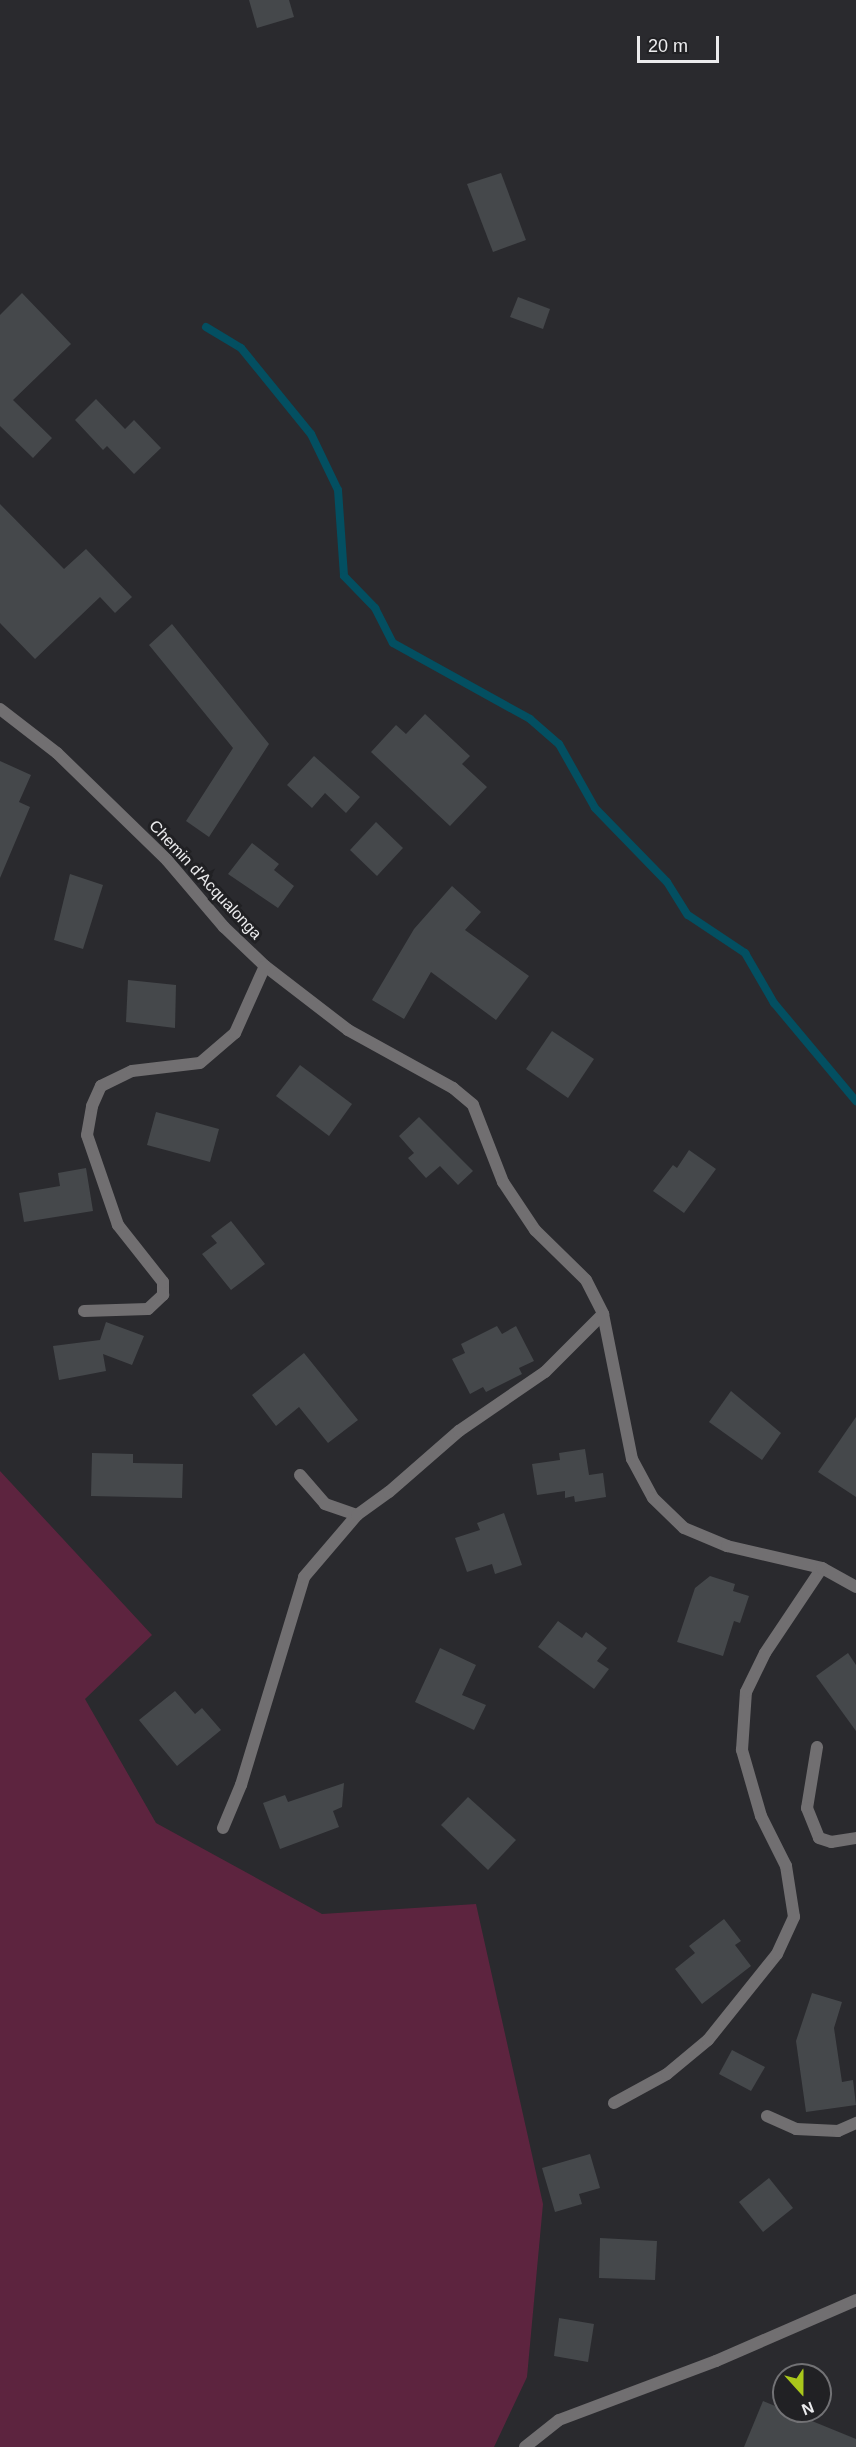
<!DOCTYPE html>
<style>
body{margin:0}
#map{position:relative;width:856px;height:2447px;overflow:hidden;background:#2a2a2e;font-family:Helvetica,sans-serif}
div>[style]{position:absolute}
.green>*{inset:0;background:#5d243f}
.stream>*{height:8px;margin:-4px;padding:0 4px;transform-origin:4px;border-radius:4px;background:#034f61}
.building>*{inset:0;background:#45484b}
.service>*{height:12px;margin:-6px;padding:0 6px;transform-origin:6px;border-radius:6px;background:#716f71}
.minor>*{height:12px;margin:-6px;padding:0 6px;transform-origin:6px;border-radius:6px;background:#716f71}
span{translate:-50% -50%;white-space:nowrap;text-align:center;line-height:1.15;-webkit-text-stroke:6px #212124;paint-order:stroke}
.street-label{font-size:16px;color:#ececee}
.north{position:absolute;left:772px;top:2363px;width:60px;height:60px;box-sizing:border-box;background:#212124;border:2px solid #727275;border-radius:50%;rotate:159deg;font-size:16px;font-weight:700;line-height:24px;text-align:center;color:#ececee}
.north::after{content:'';display:block;margin:auto;width:21px;height:27px;background:#a9c71b;clip-path:polygon(50% 0,100% 100%,50% 72%,0 100%)}
.scale{position:absolute;left:637px;top:36px;width:82px;height:27px;box-sizing:border-box;border:3px solid #ececee;border-top:0;padding-left:8px;font-size:18px;line-height:21px;white-space:nowrap;color:#ececee;-webkit-text-stroke:4px #212124;paint-order:stroke}
</style>
<div id="map">
<div class="green">
<i style="clip-path:polygon(0 1471px,152px 1635px,85px 1699px,156px 1823px,322px 1914px,476px 1904px,543px 2204px,527px 2377px,494px 2447px,0 2447px)"></i>
</div>
<div class="stream">
<i style="left:206px;top:327px;width:41px;rotate:31deg"></i>
<i style="left:241px;top:348px;width:111px;rotate:50.9deg"></i>
<i style="left:311px;top:434px;width:62px;rotate:64.3deg"></i>
<i style="left:338px;top:490px;width:86px;rotate:86deg"></i>
<i style="left:344px;top:576px;width:45px;rotate:45.9deg"></i>
<i style="left:375px;top:608px;width:39px;rotate:63deg"></i>
<i style="left:393px;top:643px;width:157px;rotate:29deg"></i>
<i style="left:530px;top:719px;width:38px;rotate:41deg"></i>
<i style="left:559px;top:744px;width:73px;rotate:60.6deg"></i>
<i style="left:595px;top:808px;width:103px;rotate:45.8deg"></i>
<i style="left:667px;top:882px;width:39px;rotate:58deg"></i>
<i style="left:688px;top:915px;width:69px;rotate:33.7deg"></i>
<i style="left:745px;top:953px;width:58px;rotate:59.9deg"></i>
<i style="left:774px;top:1003px;width:128px;rotate:50.1deg"></i>
</div>
<div class="building">
<i style="clip-path:polygon(249px 0,289px 0,294px 17px,257px 28px)"></i>
<i style="clip-path:polygon(501px 173px,526px 240px,493px 252px,467px 184px)"></i>
<i style="clip-path:polygon(22px 293px,71px 344px,13px 400px,52px 438px,33px 458px,0 426px,0 315px)"></i>
<i style="clip-path:polygon(518px 297px,550px 309px,543px 329px,510px 317px)"></i>
<i style="clip-path:polygon(96px 399px,125px 429px,134px 420px,161px 448px,134px 474px,107px 446px,103px 450px,75px 420px)"></i>
<i style="clip-path:polygon(0 504px,64px 569px,86px 549px,132px 597px,115px 613px,100px 597px,35px 659px,0 623px)"></i>
<i style="clip-path:polygon(172px 624px,269px 744px,209px 837px,186px 821px,233px 748px,149px 645px)"></i>
<i style="clip-path:polygon(425px 714px,470px 756px,462px 764px,487px 787px,450px 826px,371px 752px,396px 725px,406px 734px)"></i>
<i style="clip-path:polygon(314px 756px,360px 797px,346px 813px,325px 793px,312px 808px,287px 785px)"></i>
<i style="clip-path:polygon(0 761px,31px 775px,19px 802px,30px 807px,0 878px)"></i>
<i style="clip-path:polygon(376px 822px,403px 848px,377px 876px,350px 850px)"></i>
<i style="clip-path:polygon(252px 843px,279px 864px,274px 870px,294px 886px,278px 908px,228px 874px)"></i>
<i style="clip-path:polygon(70px 874px,103px 885px,83px 949px,54px 940px)"></i>
<i style="clip-path:polygon(452px 886px,481px 912px,465px 930px,529px 976px,496px 1020px,431px 972px,404px 1019px,372px 1000px,414px 929px)"></i>
<i style="clip-path:polygon(128px 980px,176px 985px,175px 1028px,126px 1022px)"></i>
<i style="clip-path:polygon(552px 1031px,594px 1059px,568px 1098px,526px 1069px)"></i>
<i style="clip-path:polygon(300px 1065px,352px 1104px,329px 1136px,276px 1096px)"></i>
<i style="clip-path:polygon(156px 1112px,219px 1129px,210px 1162px,147px 1145px)"></i>
<i style="clip-path:polygon(419px 1117px,473px 1171px,458px 1185px,440px 1166px,426px 1178px,408px 1158px,414px 1153px,399px 1136px)"></i>
<i style="clip-path:polygon(689px 1150px,716px 1169px,684px 1213px,653px 1191px,673px 1165px,677px 1168px)"></i>
<i style="clip-path:polygon(86px 1168px,93px 1211px,24px 1222px,19px 1193px,60px 1186px,58px 1173px)"></i>
<i style="clip-path:polygon(231px 1221px,265px 1264px,231px 1290px,202px 1254px,217px 1243px,211px 1236px)"></i>
<i style="clip-path:polygon(106px 1322px,144px 1336px,132px 1365px,103px 1354px,106px 1371px,59px 1380px,53px 1346px,100px 1340px)"></i>
<i style="clip-path:polygon(497px 1326px,502px 1334px,516px 1326px,534px 1361px,519px 1368px,522px 1374px,486px 1392px,483px 1387px,470px 1394px,452px 1359px,465px 1353px,461px 1344px)"></i>
<i style="clip-path:polygon(304px 1353px,358px 1420px,328px 1443px,299px 1407px,276px 1426px,252px 1395px)"></i>
<i style="clip-path:polygon(731px 1391px,781px 1433px,762px 1460px,709px 1422px)"></i>
<i style="clip-path:polygon(856px 1417px,856px 1497px,818px 1472px)"></i>
<i style="clip-path:polygon(585px 1449px,589px 1475px,603px 1473px,606px 1497px,575px 1502px,574px 1496px,565px 1498px,565px 1491px,537px 1495px,532px 1464px,560px 1460px,559px 1453px)"></i>
<i style="clip-path:polygon(92px 1453px,133px 1454px,133px 1463px,183px 1464px,182px 1498px,91px 1496px)"></i>
<i style="clip-path:polygon(504px 1513px,522px 1565px,495px 1574px,492px 1564px,467px 1572px,455px 1538px,480px 1530px,477px 1523px)"></i>
<i style="clip-path:polygon(710px 1576px,735px 1584px,733px 1591px,749px 1596px,740px 1623px,734px 1621px,723px 1656px,677px 1642px,695px 1588px)"></i>
<i style="clip-path:polygon(558px 1621px,582px 1638px,586px 1632px,607px 1648px,597px 1661px,609px 1669px,594px 1689px,538px 1647px)"></i>
<i style="clip-path:polygon(440px 1648px,476px 1665px,462px 1695px,486px 1705px,474px 1730px,415px 1702px)"></i>
<i style="clip-path:polygon(848px 1653px,856px 1665px,856px 1731px,816px 1676px)"></i>
<i style="clip-path:polygon(175px 1691px,195px 1714px,202px 1708px,221px 1730px,177px 1766px,139px 1720px)"></i>
<i style="clip-path:polygon(344px 1783px,342px 1807px,333px 1811px,339px 1827px,280px 1849px,263px 1803px,285px 1795px,288px 1802px)"></i>
<i style="clip-path:polygon(468px 1797px,516px 1840px,488px 1870px,441px 1825px)"></i>
<i style="clip-path:polygon(724px 1919px,741px 1941px,735px 1945px,751px 1966px,702px 2004px,675px 1969px,695px 1953px,689px 1946px)"></i>
<i style="clip-path:polygon(812px 1993px,842px 2002px,834px 2028px,842px 2082px,853px 2080px,856px 2105px,806px 2112px,796px 2041px)"></i>
<i style="clip-path:polygon(732px 2050px,765px 2067px,751px 2091px,719px 2074px)"></i>
<i style="clip-path:polygon(590px 2154px,600px 2188px,579px 2194px,582px 2204px,555px 2212px,542px 2168px)"></i>
<i style="clip-path:polygon(769px 2178px,793px 2208px,763px 2232px,739px 2202px)"></i>
<i style="clip-path:polygon(600px 2238px,657px 2241px,655px 2280px,599px 2278px)"></i>
<i style="clip-path:polygon(559px 2318px,594px 2324px,588px 2362px,554px 2356px)"></i>
<i style="clip-path:polygon(763px 2401px,856px 2439px,856px 2447px,744px 2447px)"></i>
</div>
<div class="service">
<i style="left:300px;top:1475px;width:38px;rotate:49deg"></i>
<i style="left:325px;top:1504px;width:34px;rotate:19deg"></i>
<i style="left:817px;top:1747px;width:62px;rotate:99.3deg"></i>
<i style="left:807px;top:1808px;width:32px;rotate:68deg"></i>
<i style="left:819px;top:1838px;width:13px;rotate:18deg"></i>
<i style="left:831px;top:1842px;width:25px;rotate:-9deg"></i>
<i style="left:223px;top:1828px;width:47px;rotate:-67.3deg"></i>
<i style="left:241px;top:1785px;width:217px;rotate:-73.1deg"></i>
<i style="left:304px;top:1577px;width:82px;rotate:-49.5deg"></i>
<i style="left:357px;top:1515px;width:39px;rotate:-36deg"></i>
<i style="left:389px;top:1492px;width:93px;rotate:-41.1deg"></i>
<i style="left:459px;top:1431px;width:104px;rotate:-34.5deg"></i>
<i style="left:545px;top:1372px;width:82px;rotate:-45deg"></i>
<i style="left:614px;top:2103px;width:60px;rotate:-28.7deg"></i>
<i style="left:667px;top:2074px;width:53px;rotate:-39.7deg"></i>
<i style="left:708px;top:2040px;width:110px;rotate:-51.3deg"></i>
<i style="left:777px;top:1954px;width:41px;rotate:-65.3deg"></i>
<i style="left:794px;top:1917px;width:52px;rotate:-98.9deg"></i>
<i style="left:786px;top:1866px;width:56px;rotate:-116.6deg"></i>
<i style="left:761px;top:1816px;width:69px;rotate:-106.1deg"></i>
<i style="left:742px;top:1750px;width:58px;rotate:-86.1deg"></i>
<i style="left:746px;top:1692px;width:43px;rotate:-64deg"></i>
<i style="left:765px;top:1653px;width:102px;rotate:-56.2deg"></i>
<i style="left:767px;top:2116px;width:32px;rotate:24deg"></i>
<i style="left:796px;top:2129px;width:42px;rotate:2.7deg"></i>
<i style="left:838px;top:2131px;width:20px;rotate:-24deg"></i>
</div>
<div class="minor">
<i style="left:0;top:709px;width:72px;rotate:37.7deg"></i>
<i style="left:57px;top:753px;width:153px;rotate:44.2deg"></i>
<i style="left:167px;top:860px;width:88px;rotate:49.6deg"></i>
<i style="left:224px;top:927px;width:57px;rotate:43.6deg"></i>
<i style="left:265px;top:966px;width:105px;rotate:37.6deg"></i>
<i style="left:348px;top:1030px;width:120px;rotate:28.9deg"></i>
<i style="left:453px;top:1088px;width:26px;rotate:40deg"></i>
<i style="left:473px;top:1105px;width:83px;rotate:68.7deg"></i>
<i style="left:503px;top:1182px;width:58px;rotate:56.3deg"></i>
<i style="left:535px;top:1230px;width:71px;rotate:44.4deg"></i>
<i style="left:586px;top:1280px;width:38px;rotate:63deg"></i>
<i style="left:603px;top:1314px;width:148px;rotate:78.7deg"></i>
<i style="left:632px;top:1459px;width:44px;rotate:61.7deg"></i>
<i style="left:653px;top:1498px;width:43px;rotate:44.1deg"></i>
<i style="left:684px;top:1528px;width:47px;rotate:22.7deg"></i>
<i style="left:727px;top:1546px;width:98px;rotate:13deg"></i>
<i style="left:822px;top:1568px;width:39px;rotate:29deg"></i>
<i style="left:84px;top:1311px;width:64px;rotate:-1.8deg"></i>
<i style="left:148px;top:1309px;width:21px;rotate:-43deg"></i>
<i style="left:163px;top:1295px;width:13px;rotate:-90deg"></i>
<i style="left:163px;top:1282px;width:73px;rotate:-128.3deg"></i>
<i style="left:118px;top:1225px;width:95px;rotate:-109deg"></i>
<i style="left:87px;top:1135px;width:29px;rotate:-80deg"></i>
<i style="left:92px;top:1106px;width:22px;rotate:-66deg"></i>
<i style="left:101px;top:1086px;width:34px;rotate:-26deg"></i>
<i style="left:132px;top:1071px;width:68px;rotate:-6.7deg"></i>
<i style="left:200px;top:1063px;width:46px;rotate:-40.6deg"></i>
<i style="left:235px;top:1033px;width:73px;rotate:-65.9deg"></i>
<i style="left:525px;top:2447px;width:43px;rotate:-38.5deg"></i>
<i style="left:559px;top:2420px;width:168px;rotate:-20.6deg"></i>
<i style="left:716px;top:2361px;width:153px;rotate:-23.5deg"></i>
</div>
<div class="street-label">
<span style="left:205px;top:880px;rotate:47deg">Chemin d'Acqualonga</span>
</div>
<div class="north">N</div>
<div class="scale">20 m</div>
</div>
